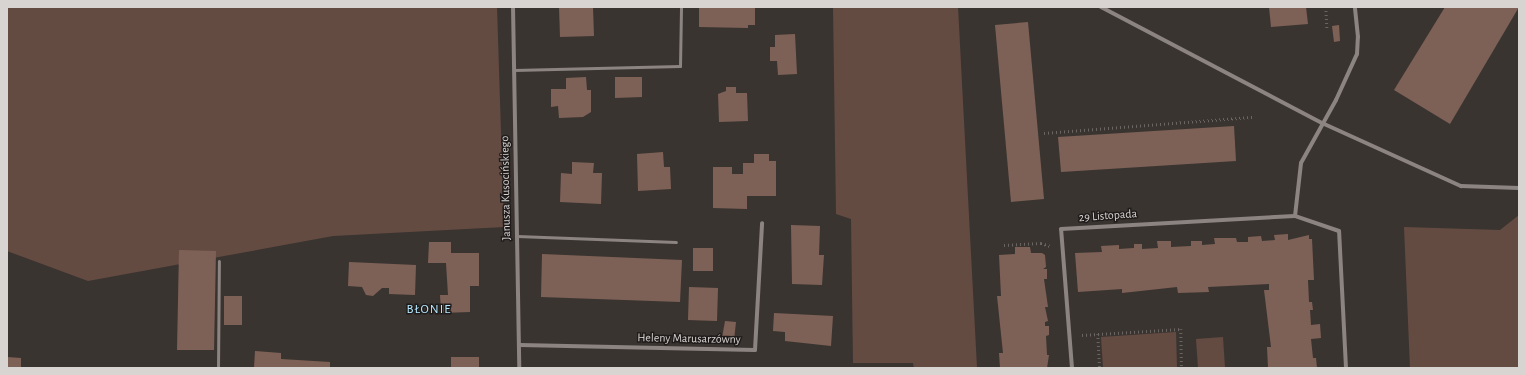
<!DOCTYPE html>
<meta charset="utf-8">
<style>
body{margin:0}
#map{position:relative;width:1526px;height:375px;overflow:hidden;background:#3a3431;font-family:"Alegreya Sans",sans-serif}
div>[style]{position:absolute}
.green>*{inset:0;background:#644b42}
.building>*{inset:0;background:#7e6156}
.path>*{height:2.5px;margin-top:-1.25px;transform-origin:0;background:repeating-linear-gradient(90deg,#6a6562 0 1px,transparent 0 4px)}
.service>*{height:3px;margin:-1.5px;padding:0 1.5px;transform-origin:1.5px;border-radius:1.5px;background:#8b8481}
.minor>*{height:4px;margin:-2px;padding:0 2px;transform-origin:2px;border-radius:2px;background:#8b8481}
span{translate:-50% -50%;white-space:nowrap;text-align:center;line-height:1.15;-webkit-text-stroke:3px #1f1c1b;paint-order:stroke}
.street-label{font-size:12px;color:#d8d4d2}
.neighbourhood-label{font-size:13px;color:#b5e8fe;letter-spacing:1px}
.frame{position:absolute;inset:0;border:8px solid #d8d4d2;pointer-events:none}
</style>
<div id="map">
<div class="green">
<i style="clip-path:polygon(7px 7px,497px 7px,504px 227px,333px 236px,88px 281px,7px 251px)"></i>
<i style="clip-path:polygon(833px 7px,958px 7px,977px 368px,914px 368px,913px 363px,853px 363px,851px 219px,836px 214px)"></i>
<i style="clip-path:polygon(1519px 215px,1519px 368px,1410px 368px,1404px 227px,1500px 230px)"></i>
<i style="clip-path:polygon(1176px 332px,1177px 368px,1103px 368px,1101px 337px)"></i>
<i style="clip-path:polygon(1223px 337px,1225px 368px,1198px 368px,1196px 339px)"></i>
</div>
<div class="building">
<i style="clip-path:polygon(559px 7px,593px 7px,594px 36px,560px 37px)"></i>
<i style="clip-path:polygon(699px 7px,755px 8px,755px 25px,748px 25px,748px 28px,699px 27px)"></i>
<i style="clip-path:polygon(1269px 7px,1306px 7px,1308px 24px,1271px 27px)"></i>
<i style="clip-path:polygon(1445px 7px,1519px 7px,1450px 124px,1394px 90px)"></i>
<i style="clip-path:polygon(1028px 22px,1044px 199px,1011px 202px,995px 25px)"></i>
<i style="clip-path:polygon(1339px 25px,1340px 41px,1334px 42px,1332px 26px)"></i>
<i style="clip-path:polygon(795px 34px,797px 74px,778px 75px,777px 61px,770px 61px,770px 47px,775px 47px,775px 35px)"></i>
<i style="clip-path:polygon(586px 77px,587px 90px,591px 90px,591px 112px,583px 117px,559px 118px,558px 106px,551px 107px,551px 89px,566px 89px,566px 78px)"></i>
<i style="clip-path:polygon(615px 77px,642px 77px,642px 97px,615px 98px)"></i>
<i style="clip-path:polygon(726px 87px,736px 87px,736px 93px,747px 93px,748px 121px,719px 122px,718px 94px,726px 91px)"></i>
<i style="clip-path:polygon(1234px 126px,1236px 161px,1061px 172px,1058px 137px)"></i>
<i style="clip-path:polygon(663px 152px,664px 167px,670px 167px,671px 189px,638px 191px,637px 154px)"></i>
<i style="clip-path:polygon(754px 154px,769px 154px,769px 161px,776px 161px,776px 196px,747px 196px,747px 209px,713px 208px,713px 167px,732px 167px,732px 174px,743px 174px,743px 163px,754px 163px)"></i>
<i style="clip-path:polygon(572px 162px,594px 163px,593px 173px,602px 173px,601px 204px,560px 202px,561px 173px,572px 174px)"></i>
<i style="clip-path:polygon(791px 225px,820px 226px,819px 255px,824px 255px,822px 285px,792px 284px)"></i>
<i style="clip-path:polygon(1288px 234px,1288px 240px,1309px 235px,1309px 239px,1312px 239px,1314px 280px,1308px 280px,1309px 302px,1312px 302px,1313px 310px,1310px 310px,1311px 325px,1320px 324px,1321px 338px,1311px 339px,1313px 358px,1316px 358px,1317px 368px,1268px 368px,1267px 347px,1271px 347px,1264px 290px,1269px 290px,1269px 284px,1208px 287px,1209px 292px,1178px 293px,1177px 287px,1122px 293px,1122px 289px,1078px 292px,1075px 253px,1102px 252px,1101px 246px,1119px 245px,1119px 249px,1134px 248px,1134px 244px,1142px 244px,1142px 249px,1158px 248px,1157px 241px,1171px 241px,1171px 247px,1191px 246px,1191px 241px,1202px 241px,1202px 245px,1215px 244px,1214px 238px,1236px 238px,1237px 242px,1248px 242px,1248px 237px,1261px 236px,1262px 241px,1275px 240px,1274px 235px)"></i>
<i style="clip-path:polygon(429px 242px,451px 242px,451px 253px,479px 253px,479px 286px,470px 286px,470px 312px,441px 313px,440px 295px,448px 295px,446px 263px,428px 263px)"></i>
<i style="clip-path:polygon(1015px 247px,1030px 247px,1031px 253px,1042px 253px,1045px 255px,1046px 267px,1043px 269px,1047px 269px,1047px 279px,1044px 279px,1048px 307px,1045px 307px,1048px 321px,1045px 322px,1045px 326px,1049px 326px,1049px 335px,1046px 336px,1047px 355px,1049px 355px,1047px 368px,1000px 368px,999px 353px,1003px 353px,997px 296px,1001px 296px,999px 255px,1015px 254px)"></i>
<i style="clip-path:polygon(693px 248px,713px 248px,713px 271px,693px 271px)"></i>
<i style="clip-path:polygon(179px 250px,216px 251px,214px 350px,177px 350px)"></i>
<i style="clip-path:polygon(542px 254px,682px 260px,680px 302px,541px 297px)"></i>
<i style="clip-path:polygon(349px 262px,416px 265px,415px 295px,389px 294px,389px 288px,382px 288px,373px 296px,366px 295px,362px 287px,348px 286px)"></i>
<i style="clip-path:polygon(689px 287px,718px 288px,717px 321px,688px 320px)"></i>
<i style="clip-path:polygon(224px 296px,242px 296px,242px 325px,224px 325px)"></i>
<i style="clip-path:polygon(774px 313px,833px 316px,831px 346px,785px 341px,785px 332px,773px 331px)"></i>
<i style="clip-path:polygon(725px 321px,736px 322px,734px 340px,722px 338px)"></i>
<i style="clip-path:polygon(255px 351px,281px 353px,281px 359px,330px 362px,330px 368px,254px 368px)"></i>
<i style="clip-path:polygon(7px 357px,21px 358px,21px 368px,7px 368px)"></i>
<i style="clip-path:polygon(451px 357px,479px 357px,479px 368px,451px 368px)"></i>
</div>
<div class="path">
<i style="left:1326px;top:7px;width:22px;rotate:87deg"></i>
<i style="left:1044px;top:133px;width:211px;rotate:-4.4deg"></i>
<i style="left:1004px;top:245px;width:37px;rotate:-3deg"></i>
<i style="left:1041px;top:243px;width:9px;rotate:18deg"></i>
<i style="left:1098px;top:334px;width:34px;rotate:87deg"></i>
<i style="left:1082px;top:335px;width:99px;rotate:-3.5deg"></i>
<i style="left:1181px;top:329px;width:39px;rotate:89deg"></i>
</div>
<div class="service">
<i style="left:514px;top:70px;width:166px;rotate:-1.4deg"></i>
<i style="left:680px;top:66px;width:59px;rotate:-89deg"></i>
<i style="left:517px;top:236px;width:159px;rotate:2.2deg"></i>
<i style="left:218px;top:368px;width:107px;rotate:-89.5deg"></i>
</div>
<div class="minor">
<i style="left:513px;top:7px;width:361px;rotate:89deg"></i>
<i style="left:1101px;top:7px;width:250px;rotate:27.7deg"></i>
<i style="left:1322px;top:123px;width:153px;rotate:24.4deg"></i>
<i style="left:1461px;top:186px;width:58px;rotate:2deg"></i>
<i style="left:520px;top:345px;width:235px;rotate:1.2deg"></i>
<i style="left:755px;top:350px;width:127px;rotate:-86.8deg"></i>
<i style="left:1072px;top:368px;width:139px;rotate:-94.5deg"></i>
<i style="left:1061px;top:229px;width:234px;rotate:-3.2deg"></i>
<i style="left:1346px;top:368px;width:137px;rotate:-92.9deg"></i>
<i style="left:1339px;top:231px;width:46px;rotate:-161.2deg"></i>
<i style="left:1295px;top:216px;width:53px;rotate:-83.5deg"></i>
<i style="left:1301px;top:163px;width:72px;rotate:-60.9deg"></i>
<i style="left:1336px;top:100px;width:51px;rotate:-65.5deg"></i>
<i style="left:1357px;top:54px;width:17px;rotate:-87deg"></i>
<i style="left:1358px;top:37px;width:30px;rotate:-96deg"></i>
</div>
<div class="street-label">
<span style="left:506px;top:188px;rotate:-91deg">Janusza Kusocińskiego</span>
<span style="left:1108px;top:216px;rotate:-4deg">29 Listopada</span>
<span style="left:689px;top:339px;rotate:1deg">Heleny Marusarzówny</span>
</div>
<div class="neighbourhood-label">
<span style="left:429px;top:310px">BŁONIE</span>
</div>
<div class="frame"></div>
</div>
